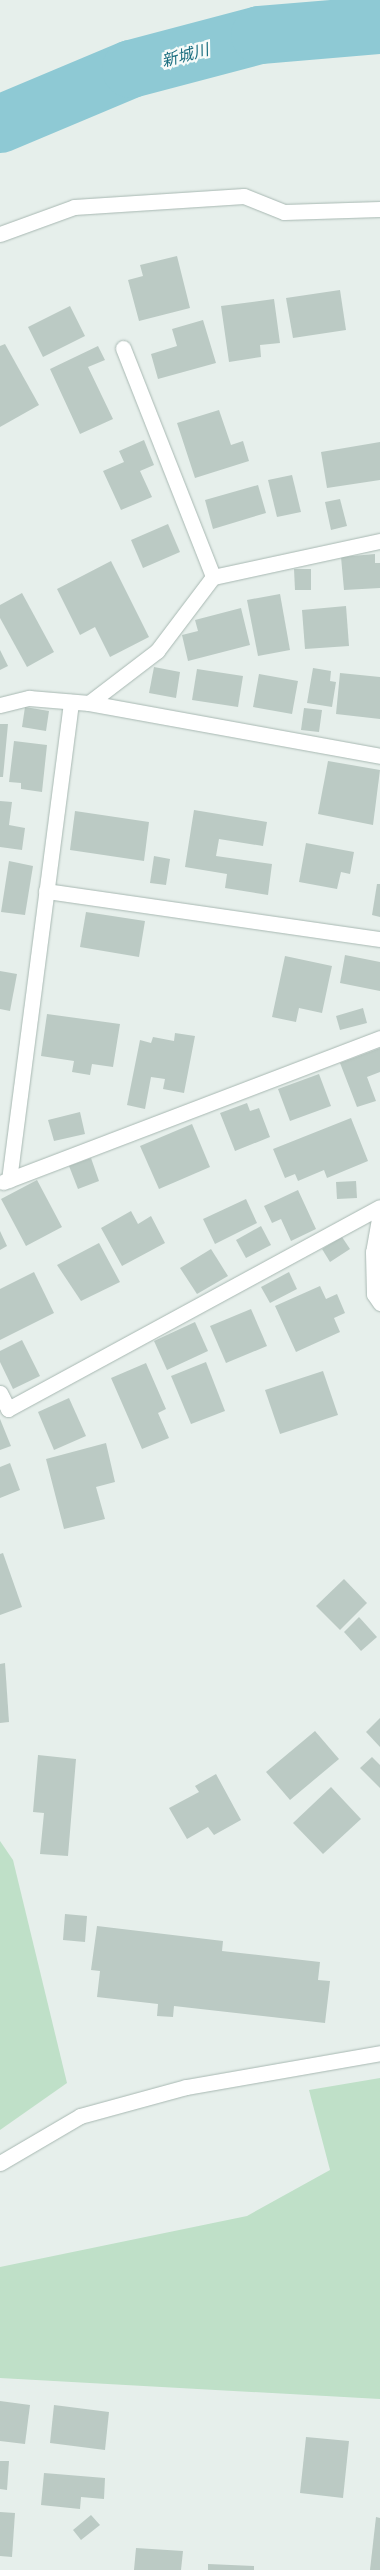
<!DOCTYPE html>
<meta charset="utf-8">
<style>
body{margin:0}
#map{position:relative;width:380px;height:2570px;overflow:hidden;background:#e6efeb;font-family:Commissioner,"Noto Sans JP",sans-serif}
div>[style]{position:absolute}
.green>*{inset:0;background:#bfe0c8}
.river>*{height:58px;margin:-29px;padding:0 29px;transform-origin:29px;border-radius:29px;background:#8ec9d4}
.building>*{inset:0;background:#bbcac4}
.roads{filter:drop-shadow(0 0 1px #a8b8b2) drop-shadow(0 0 1px #a8b8b2)}
.minor>*{height:15px;margin:-7.5px;padding:0 7.5px;transform-origin:7.5px;border-radius:7.5px;background:#fff}
span{translate:-50% -50%;white-space:nowrap;text-align:center;line-height:1.15;-webkit-text-stroke:4.5px #f7fbf9;paint-order:stroke}
.water-label{font-size:16px;color:#1c6f80;font-style:italic}
</style>
<div id="map">
<div class="green">
<i style="clip-path:polygon(0 1841px,13px 1860px,67px 2083px,0 2130px)"></i>
<i style="clip-path:polygon(380px 2078px,380px 2399px,0 2378px,0 2267px,247px 2216px,330px 2170px,309px 2090px)"></i>
</div>
<div class="river">
<i style="left:0;top:124px;width:142px;rotate:-22.8deg"></i>
<i style="left:131px;top:69px;width:133px;rotate:-14.8deg"></i>
<i style="left:260px;top:35px;width:120px;rotate:-4.8deg"></i>
</div>
<div class="building">
<i style="clip-path:polygon(177px 256px,190px 308px,139px 321px,128px 280px,143px 276px,140px 265px)"></i>
<i style="clip-path:polygon(340px 290px,346px 330px,293px 338px,286px 298px)"></i>
<i style="clip-path:polygon(274px 299px,280px 343px,260px 345px,261px 357px,229px 362px,221px 306px)"></i>
<i style="clip-path:polygon(70px 306px,85px 336px,43px 357px,28px 327px)"></i>
<i style="clip-path:polygon(203px 320px,216px 363px,158px 379px,151px 354px,177px 346px,172px 329px)"></i>
<i style="clip-path:polygon(5px 344px,39px 405px,0 427px,0 346px)"></i>
<i style="clip-path:polygon(98px 346px,105px 360px,88px 367px,113px 419px,80px 434px,50px 369px)"></i>
<i style="clip-path:polygon(219px 410px,231px 445px,243px 441px,249px 461px,195px 478px,177px 423px)"></i>
<i style="clip-path:polygon(144px 440px,154px 465px,140px 471px,152px 497px,121px 510px,103px 471px,124px 462px,119px 451px)"></i>
<i style="clip-path:polygon(380px 442px,380px 480px,327px 488px,321px 452px)"></i>
<i style="clip-path:polygon(292px 475px,301px 512px,277px 517px,268px 480px)"></i>
<i style="clip-path:polygon(258px 485px,266px 513px,213px 529px,205px 500px)"></i>
<i style="clip-path:polygon(340px 499px,347px 526px,331px 530px,325px 502px)"></i>
<i style="clip-path:polygon(168px 524px,180px 552px,143px 568px,131px 540px)"></i>
<i style="clip-path:polygon(375px 554px,375px 563px,380px 563px,380px 588px,344px 590px,341px 557px)"></i>
<i style="clip-path:polygon(111px 561px,149px 637px,110px 657px,95px 627px,80px 635px,57px 589px)"></i>
<i style="clip-path:polygon(294px 569px,311px 569px,311px 590px,295px 590px)"></i>
<i style="clip-path:polygon(22px 593px,54px 652px,27px 667px,0 618px,0 605px)"></i>
<i style="clip-path:polygon(280px 594px,290px 650px,258px 656px,247px 600px)"></i>
<i style="clip-path:polygon(346px 606px,349px 646px,305px 649px,302px 610px)"></i>
<i style="clip-path:polygon(241px 608px,250px 645px,188px 661px,182px 635px,198px 631px,195px 620px)"></i>
<i style="clip-path:polygon(0 650px,8px 666px,0 670px)"></i>
<i style="clip-path:polygon(154px 667px,180px 672px,176px 698px,149px 693px)"></i>
<i style="clip-path:polygon(313px 668px,331px 671px,330px 681px,336px 682px,332px 707px,307px 703px)"></i>
<i style="clip-path:polygon(197px 669px,243px 676px,238px 707px,192px 700px)"></i>
<i style="clip-path:polygon(340px 673px,380px 677px,380px 719px,336px 714px)"></i>
<i style="clip-path:polygon(259px 674px,298px 681px,292px 714px,253px 707px)"></i>
<i style="clip-path:polygon(25px 707px,49px 711px,46px 731px,22px 727px)"></i>
<i style="clip-path:polygon(304px 708px,322px 710px,319px 732px,301px 730px)"></i>
<i style="clip-path:polygon(0 724px,8px 724px,3px 777px,0 777px)"></i>
<i style="clip-path:polygon(14px 741px,47px 745px,42px 792px,21px 789px,21px 783px,9px 782px)"></i>
<i style="clip-path:polygon(328px 761px,380px 770px,373px 825px,318px 814px)"></i>
<i style="clip-path:polygon(0 801px,12px 802px,9px 825px,25px 828px,22px 850px,0 847px)"></i>
<i style="clip-path:polygon(194px 810px,267px 822px,263px 846px,219px 839px,216px 856px,272px 864px,268px 895px,225px 888px,227px 874px,185px 867px)"></i>
<i style="clip-path:polygon(75px 811px,149px 822px,144px 861px,70px 850px)"></i>
<i style="clip-path:polygon(306px 843px,354px 852px,350px 874px,341px 872px,337px 889px,299px 882px)"></i>
<i style="clip-path:polygon(154px 856px,170px 859px,166px 885px,150px 883px)"></i>
<i style="clip-path:polygon(9px 861px,33px 866px,25px 915px,1px 912px)"></i>
<i style="clip-path:polygon(377px 884px,380px 884px,380px 917px,372px 915px)"></i>
<i style="clip-path:polygon(86px 912px,145px 921px,139px 957px,80px 947px)"></i>
<i style="clip-path:polygon(345px 955px,380px 962px,380px 991px,340px 983px)"></i>
<i style="clip-path:polygon(285px 956px,332px 966px,322px 1013px,299px 1008px,296px 1022px,272px 1017px)"></i>
<i style="clip-path:polygon(0 971px,17px 974px,10px 1011px,0 1009px)"></i>
<i style="clip-path:polygon(363px 1008px,367px 1023px,340px 1030px,336px 1016px)"></i>
<i style="clip-path:polygon(47px 1014px,120px 1024px,113px 1067px,92px 1064px,90px 1075px,72px 1072px,74px 1061px,41px 1056px)"></i>
<i style="clip-path:polygon(175px 1033px,195px 1036px,184px 1093px,163px 1089px,165px 1079px,151px 1077px,145px 1109px,127px 1105px,140px 1040px,151px 1043px,153px 1037px,174px 1041px)"></i>
<i style="clip-path:polygon(380px 1048px,380px 1072px,367px 1077px,376px 1101px,357px 1107px,340px 1063px)"></i>
<i style="clip-path:polygon(319px 1074px,331px 1106px,290px 1121px,278px 1089px)"></i>
<i style="clip-path:polygon(247px 1103px,250px 1111px,259px 1108px,270px 1137px,235px 1151px,220px 1113px)"></i>
<i style="clip-path:polygon(80px 1112px,85px 1134px,54px 1141px,48px 1120px)"></i>
<i style="clip-path:polygon(351px 1118px,368px 1161px,327px 1178px,324px 1170px,298px 1181px,295px 1174px,285px 1178px,273px 1149px)"></i>
<i style="clip-path:polygon(192px 1124px,210px 1167px,159px 1189px,140px 1146px)"></i>
<i style="clip-path:polygon(91px 1158px,99px 1181px,78px 1189px,69px 1166px)"></i>
<i style="clip-path:polygon(37px 1180px,62px 1227px,26px 1246px,1px 1199px)"></i>
<i style="clip-path:polygon(356px 1181px,357px 1198px,337px 1199px,336px 1182px)"></i>
<i style="clip-path:polygon(298px 1190px,316px 1229px,291px 1241px,281px 1219px,272px 1223px,264px 1206px)"></i>
<i style="clip-path:polygon(246px 1199px,257px 1223px,215px 1244px,203px 1219px)"></i>
<i style="clip-path:polygon(131px 1211px,138px 1224px,151px 1216px,165px 1243px,122px 1266px,101px 1228px)"></i>
<i style="clip-path:polygon(261px 1226px,271px 1245px,246px 1258px,236px 1240px)"></i>
<i style="clip-path:polygon(0 1231px,7px 1246px,0 1250px)"></i>
<i style="clip-path:polygon(342px 1237px,350px 1249px,330px 1262px,322px 1249px)"></i>
<i style="clip-path:polygon(99px 1243px,120px 1282px,81px 1301px,57px 1265px)"></i>
<i style="clip-path:polygon(211px 1249px,228px 1276px,197px 1294px,180px 1268px)"></i>
<i style="clip-path:polygon(34px 1272px,54px 1313px,0 1340px,0 1289px)"></i>
<i style="clip-path:polygon(289px 1272px,297px 1289px,270px 1303px,261px 1287px)"></i>
<i style="clip-path:polygon(320px 1286px,326px 1299px,337px 1294px,345px 1313px,334px 1318px,340px 1332px,296px 1352px,275px 1306px)"></i>
<i style="clip-path:polygon(251px 1309px,267px 1346px,226px 1363px,210px 1326px)"></i>
<i style="clip-path:polygon(195px 1322px,208px 1351px,167px 1370px,154px 1341px)"></i>
<i style="clip-path:polygon(22px 1340px,40px 1376px,13px 1389px,0 1362px,0 1351px)"></i>
<i style="clip-path:polygon(206px 1362px,225px 1411px,191px 1424px,171px 1376px)"></i>
<i style="clip-path:polygon(146px 1363px,166px 1409px,158px 1413px,169px 1438px,142px 1449px,111px 1378px)"></i>
<i style="clip-path:polygon(323px 1371px,338px 1415px,280px 1434px,265px 1390px)"></i>
<i style="clip-path:polygon(69px 1398px,86px 1436px,54px 1450px,38px 1412px)"></i>
<i style="clip-path:polygon(0 1419px,11px 1446px,0 1450px)"></i>
<i style="clip-path:polygon(106px 1443px,115px 1482px,96px 1487px,105px 1519px,64px 1529px,46px 1459px)"></i>
<i style="clip-path:polygon(10px 1463px,20px 1490px,0 1498px,0 1467px)"></i>
<i style="clip-path:polygon(3px 1553px,22px 1607px,0 1615px,0 1554px)"></i>
<i style="clip-path:polygon(344px 1579px,367px 1603px,340px 1630px,316px 1606px)"></i>
<i style="clip-path:polygon(359px 1617px,377px 1637px,361px 1651px,344px 1632px)"></i>
<i style="clip-path:polygon(5px 1663px,9px 1722px,0 1723px,0 1664px)"></i>
<i style="clip-path:polygon(380px 1718px,380px 1747px,366px 1732px)"></i>
<i style="clip-path:polygon(315px 1731px,339px 1759px,290px 1800px,266px 1772px)"></i>
<i style="clip-path:polygon(38px 1755px,76px 1759px,68px 1856px,40px 1854px,44px 1813px,33px 1812px)"></i>
<i style="clip-path:polygon(372px 1757px,380px 1765px,380px 1788px,360px 1768px)"></i>
<i style="clip-path:polygon(216px 1774px,241px 1820px,214px 1835px,208px 1827px,187px 1839px,169px 1808px,199px 1792px,195px 1786px)"></i>
<i style="clip-path:polygon(331px 1787px,361px 1819px,323px 1854px,293px 1823px)"></i>
<i style="clip-path:polygon(65px 1914px,87px 1916px,85px 1942px,63px 1940px)"></i>
<i style="clip-path:polygon(97px 1926px,223px 1941px,222px 1951px,320px 1962px,318px 1980px,330px 1981px,325px 2023px,174px 2006px,173px 2017px,157px 2016px,158px 2004px,97px 1997px,100px 1971px,91px 1970px)"></i>
<i style="clip-path:polygon(0 2401px,30px 2405px,25px 2444px,0 2441px)"></i>
<i style="clip-path:polygon(54px 2405px,109px 2412px,105px 2450px,50px 2443px)"></i>
<i style="clip-path:polygon(306px 2437px,349px 2441px,343px 2498px,300px 2493px)"></i>
<i style="clip-path:polygon(0 2461px,9px 2461px,7px 2490px,0 2489px)"></i>
<i style="clip-path:polygon(44px 2473px,105px 2478px,104px 2499px,81px 2497px,80px 2509px,41px 2505px)"></i>
<i style="clip-path:polygon(0 2512px,15px 2513px,12px 2557px,0 2556px)"></i>
<i style="clip-path:polygon(91px 2515px,100px 2525px,81px 2540px,73px 2530px)"></i>
<i style="clip-path:polygon(376px 2517px,380px 2518px,380px 2570px,370px 2570px)"></i>
<i style="clip-path:polygon(136px 2548px,183px 2551px,181px 2570px,134px 2570px)"></i>
<i style="clip-path:polygon(208px 2564px,254px 2566px,254px 2570px,208px 2570px)"></i>
</div>
<div class="roads">
<div class="minor">
<i style="left:0;top:234px;width:79px;rotate:-20deg"></i>
<i style="left:74px;top:207px;width:170px;rotate:-3.7deg"></i>
<i style="left:244px;top:196px;width:43px;rotate:21.8deg"></i>
<i style="left:284px;top:212px;width:96px;rotate:-1.8deg"></i>
<i style="left:123px;top:348px;width:246px;rotate:68.5deg"></i>
<i style="left:89px;top:703px;width:86px;rotate:-37.4deg"></i>
<i style="left:157px;top:651px;width:93px;rotate:-52.9deg"></i>
<i style="left:213px;top:577px;width:171px;rotate:-12.2deg"></i>
<i style="left:0;top:705px;width:30px;rotate:-14deg"></i>
<i style="left:29px;top:698px;width:60px;rotate:4.8deg"></i>
<i style="left:89px;top:703px;width:296px;rotate:10.3deg"></i>
<i style="left:46px;top:891px;width:337px;rotate:8.2deg"></i>
<i style="left:9px;top:1180px;width:482px;rotate:-82.6deg"></i>
<i style="left:3px;top:1182px;width:404px;rotate:-20.9deg"></i>
<i style="left:380px;top:1213px;width:40px;rotate:100deg"></i>
<i style="left:373px;top:1252px;width:42px;rotate:88.6deg"></i>
<i style="left:374px;top:1294px;width:11px;rotate:56deg"></i>
<i style="left:0;top:1393px;width:18px;rotate:63deg"></i>
<i style="left:8px;top:1409px;width:423px;rotate:-28.5deg"></i>
<i style="left:0;top:2163px;width:93px;rotate:-30.4deg"></i>
<i style="left:80px;top:2116px;width:110px;rotate:-15.3deg"></i>
<i style="left:186px;top:2087px;width:197px;rotate:-9.9deg"></i>
</div>
</div>
<div class="water-label">
<span style="left:185px;top:55px;rotate:-15deg">新城川</span>
</div>
</div>
